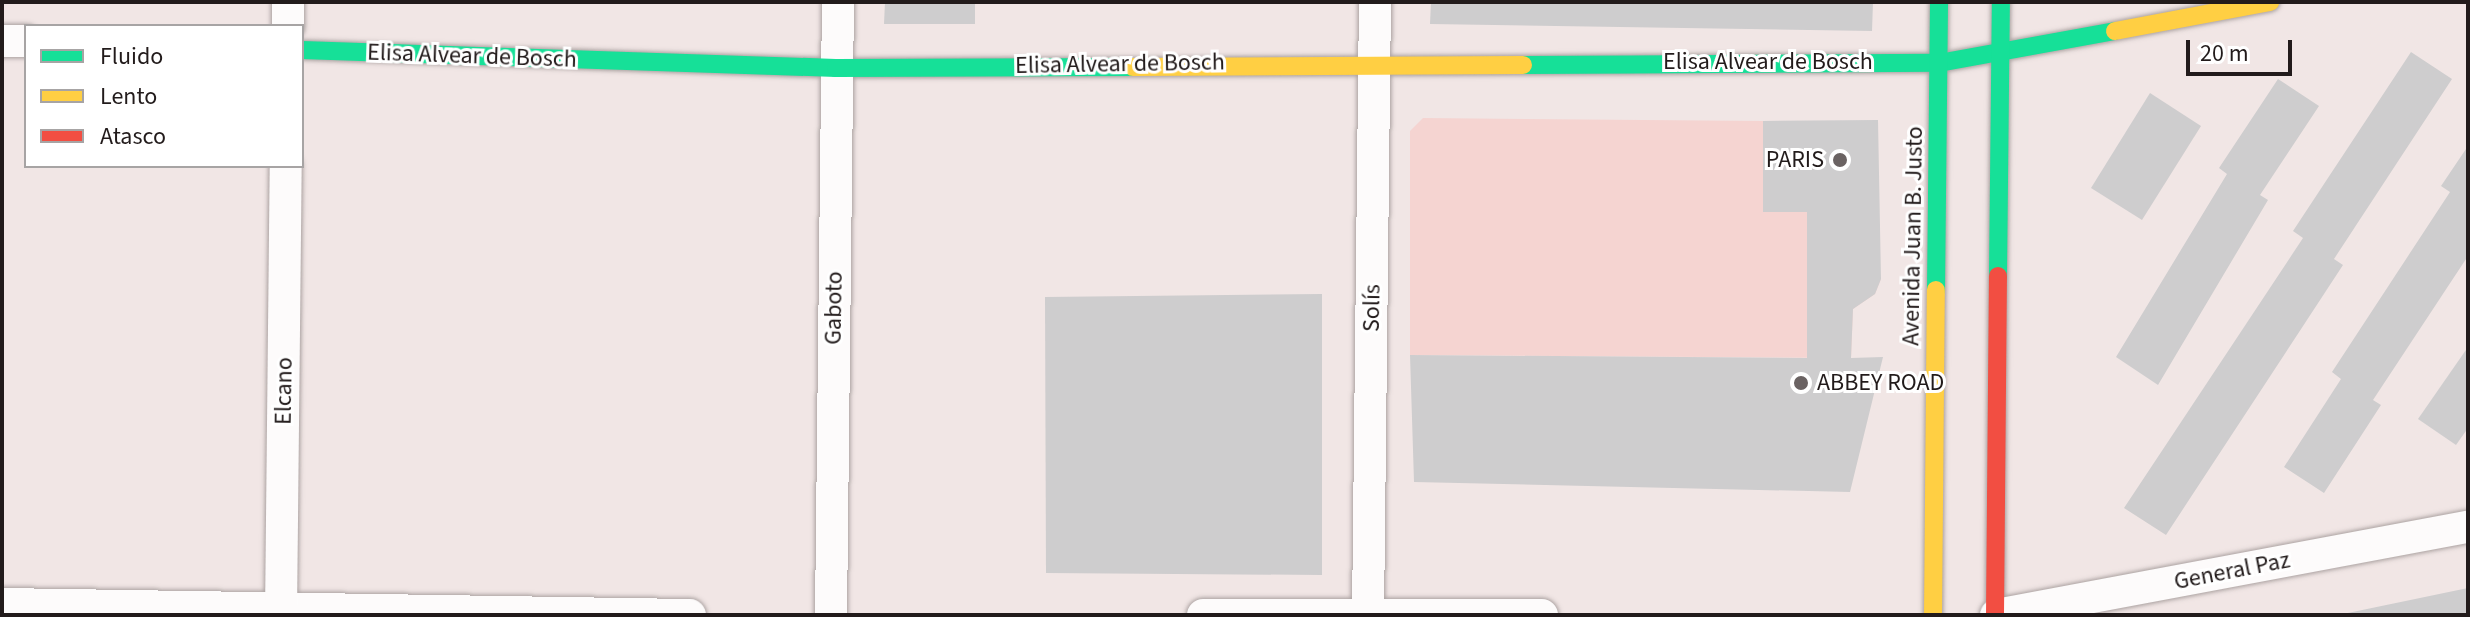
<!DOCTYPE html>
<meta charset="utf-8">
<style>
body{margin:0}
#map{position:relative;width:2470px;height:617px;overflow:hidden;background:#f1e6e5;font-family:"Source Sans 3",sans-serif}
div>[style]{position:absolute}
.green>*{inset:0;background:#f5d4d1}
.building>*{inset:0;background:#cecdce}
.roads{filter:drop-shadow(0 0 2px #aca3a2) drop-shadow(0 0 2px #aca3a2)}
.street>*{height:32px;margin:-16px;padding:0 16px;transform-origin:16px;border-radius:16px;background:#fdfbfb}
.fast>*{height:18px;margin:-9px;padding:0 9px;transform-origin:9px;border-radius:9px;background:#16e098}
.slow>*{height:18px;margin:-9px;padding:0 9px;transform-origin:9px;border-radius:9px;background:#ffcf43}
.jam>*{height:18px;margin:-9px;padding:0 9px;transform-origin:9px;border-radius:9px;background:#f24e42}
.dots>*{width:22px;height:22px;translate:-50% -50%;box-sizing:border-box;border:4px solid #fff;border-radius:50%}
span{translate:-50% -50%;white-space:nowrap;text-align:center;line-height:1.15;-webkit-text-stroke:6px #fff;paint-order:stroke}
.street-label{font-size:24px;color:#221b1b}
.poi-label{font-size:24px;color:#221b1b}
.right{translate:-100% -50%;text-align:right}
.left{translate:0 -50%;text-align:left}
.frame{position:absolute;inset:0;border:4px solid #221b1b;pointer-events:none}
.legend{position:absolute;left:24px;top:24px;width:280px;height:144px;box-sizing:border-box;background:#fff;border:2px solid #a7a4a4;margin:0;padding:10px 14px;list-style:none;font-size:24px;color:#221b1b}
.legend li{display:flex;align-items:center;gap:16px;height:40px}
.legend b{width:40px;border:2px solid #a7a4a4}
.scale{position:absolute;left:2186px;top:40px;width:106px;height:36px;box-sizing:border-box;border:4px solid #221b1b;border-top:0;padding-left:10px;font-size:24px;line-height:28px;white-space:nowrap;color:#221b1b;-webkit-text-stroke:6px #fff;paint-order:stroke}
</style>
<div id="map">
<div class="green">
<i style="clip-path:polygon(1423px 118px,1763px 121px,1763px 211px,1807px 212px,1881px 279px,1875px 294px,1853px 309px,1851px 358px,1410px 355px,1410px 131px)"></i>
</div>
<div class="building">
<i style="clip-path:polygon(885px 2px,975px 2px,975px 24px,884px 24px)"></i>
<i style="clip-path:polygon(1431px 2px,1873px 2px,1872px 31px,1430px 24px)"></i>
<i style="clip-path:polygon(2411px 52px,2452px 79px,2334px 259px,2343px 265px,2166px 535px,2124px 508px,2303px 238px,2293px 231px)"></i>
<i style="clip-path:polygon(2278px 79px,2319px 106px,2260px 195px,2268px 200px,2158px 385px,2116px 357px,2227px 174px,2219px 168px)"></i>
<i style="clip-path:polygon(2150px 93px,2201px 126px,2142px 220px,2091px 188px)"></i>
<i style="clip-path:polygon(1878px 120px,1881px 279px,1875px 294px,1853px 309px,1851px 358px,1883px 357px,1850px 492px,1414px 482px,1410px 355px,1807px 358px,1807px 212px,1763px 212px,1763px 121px)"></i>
<i style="clip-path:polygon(2468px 146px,2468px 256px,2373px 400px,2381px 405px,2324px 493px,2284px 467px,2341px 379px,2332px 372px,2450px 192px,2441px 186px)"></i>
<i style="clip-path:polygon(1322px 294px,1322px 575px,1046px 573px,1045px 297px)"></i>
<i style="clip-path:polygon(2468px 347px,2468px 428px,2456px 445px,2418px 419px)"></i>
<i style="clip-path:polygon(2468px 588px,2468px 615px,2343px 615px,2343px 614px)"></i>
</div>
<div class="roads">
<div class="street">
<i style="left:288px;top:26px;width:24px;rotate:-90deg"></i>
<i style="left:2px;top:41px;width:24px"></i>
<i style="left:2px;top:604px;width:688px;rotate:0.92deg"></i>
<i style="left:281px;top:615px;width:449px;rotate:-89.4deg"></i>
<i style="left:831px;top:615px;width:613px;rotate:-89.35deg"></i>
<i style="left:1203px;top:615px;width:339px"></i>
<i style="left:1368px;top:615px;width:613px;rotate:-89.35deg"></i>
<i style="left:1996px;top:615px;width:480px;rotate:-10.6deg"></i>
</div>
<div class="fast">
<i style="left:302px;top:50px;width:534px;rotate:1.93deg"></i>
<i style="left:836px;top:68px;width:297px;rotate:-0.2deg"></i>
<i style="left:1523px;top:65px;width:416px;rotate:-0.3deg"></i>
<i style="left:1939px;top:63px;width:179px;rotate:-10.3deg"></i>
<i style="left:1998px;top:276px;width:274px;rotate:-89.4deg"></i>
<i style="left:1936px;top:290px;width:288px;rotate:-89.4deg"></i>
</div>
<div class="slow">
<i style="left:2115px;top:31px;width:158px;rotate:-10.6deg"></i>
<i style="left:1133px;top:67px;width:390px;rotate:-0.3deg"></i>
<i style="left:1933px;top:615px;width:325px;rotate:-89.5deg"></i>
</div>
<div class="jam">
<i style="left:1995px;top:615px;width:339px;rotate:-89.5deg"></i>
</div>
</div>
<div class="dots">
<i style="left:1840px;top:160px;background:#6a6262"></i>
<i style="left:1801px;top:383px;background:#6a6262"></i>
</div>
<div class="street-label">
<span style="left:472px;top:56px;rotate:2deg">Elisa Alvear de Bosch</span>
<span style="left:1768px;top:62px">Elisa Alvear de Bosch</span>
<span style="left:1120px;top:64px;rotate:-1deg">Elisa Alvear de Bosch</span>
<span style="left:1913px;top:236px;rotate:-89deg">Avenida Juan B. Justo</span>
<span style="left:834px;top:308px;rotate:-89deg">Gaboto</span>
<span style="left:1372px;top:308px;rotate:-89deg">Solís</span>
<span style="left:284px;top:391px;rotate:-89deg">Elcano</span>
<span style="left:2232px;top:571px;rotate:-11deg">General Paz</span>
</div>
<div class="poi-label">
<span class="right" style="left:1824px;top:160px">PARIS</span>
<span class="left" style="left:1817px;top:383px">ABBEY ROAD</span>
</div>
<div class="frame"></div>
<ul class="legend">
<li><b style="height:10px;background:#16e098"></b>Fluido</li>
<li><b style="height:10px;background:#ffcf43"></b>Lento</li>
<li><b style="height:10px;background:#f24e42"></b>Atasco</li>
</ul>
<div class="scale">20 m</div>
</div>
